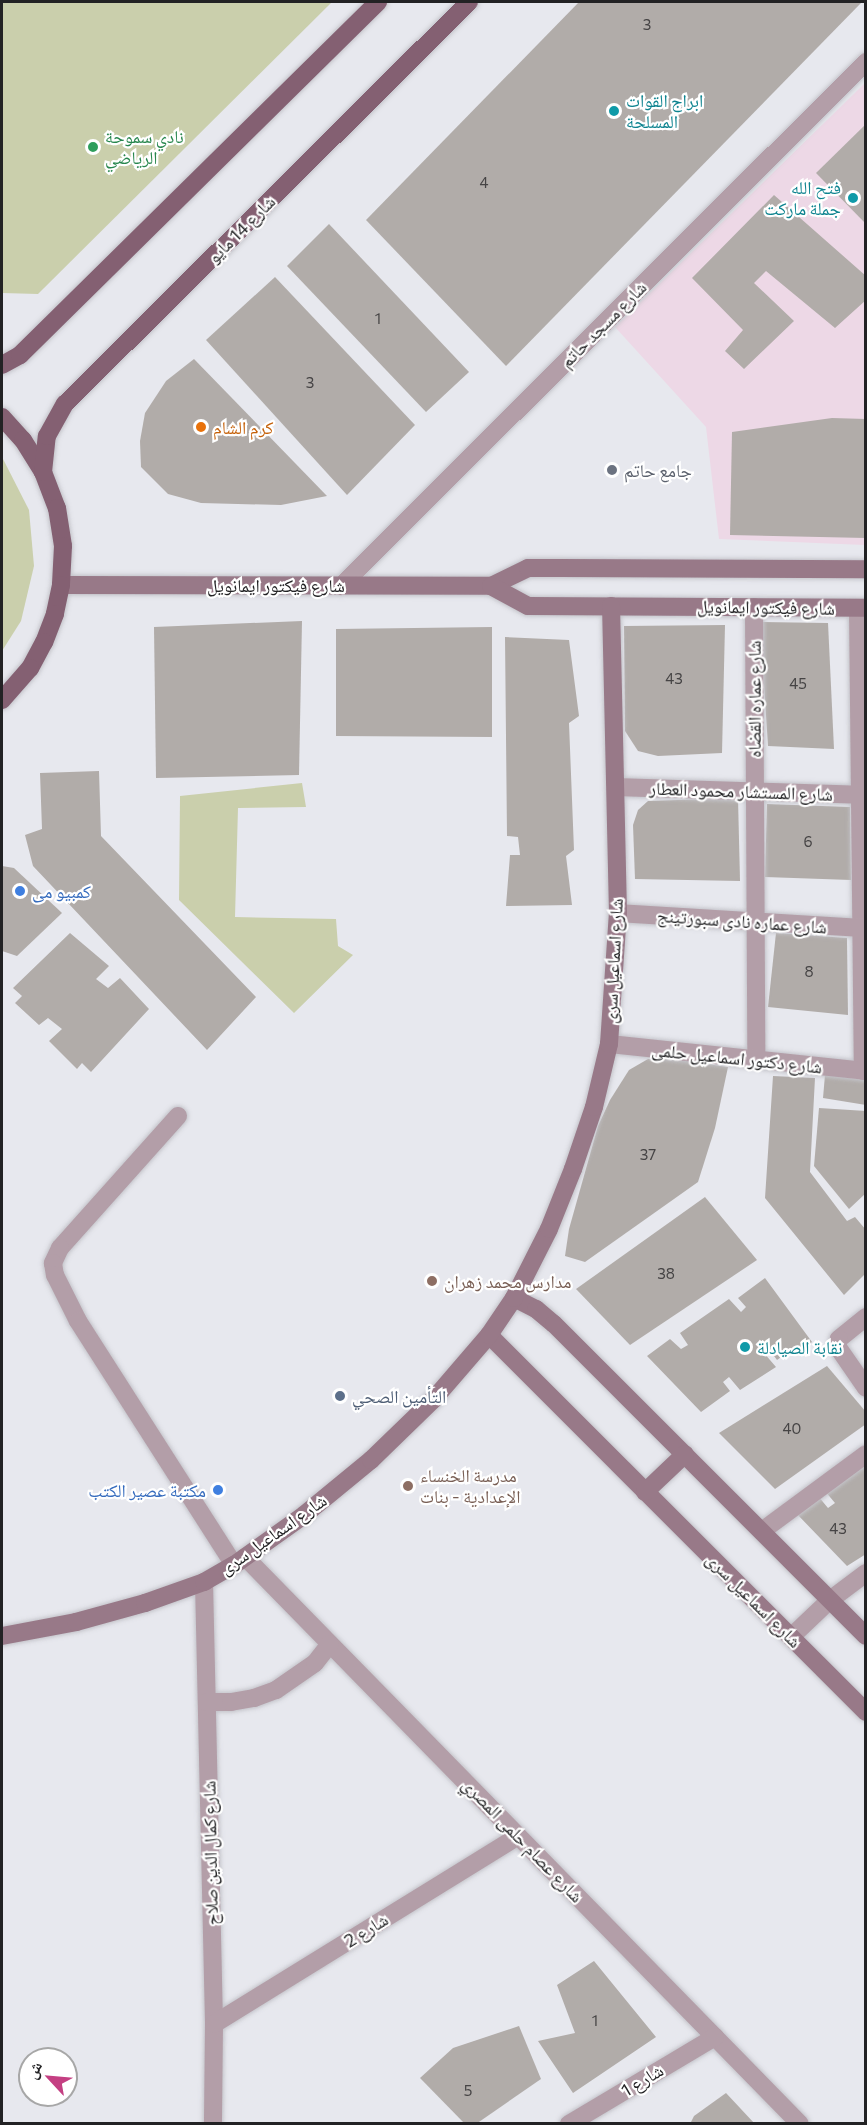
<!DOCTYPE html>
<meta charset="utf-8">
<style>
body{margin:0}
#map{position:relative;width:867px;height:2125px;overflow:hidden;background:#e7e8ee;font-family:Commissioner,"Noto Naskh Arabic",sans-serif}
div>[style]{position:absolute}
.commercial>*{inset:0;background:#edd8e6}
.green>*{inset:0;background:#cacfac}
.building>*{inset:0;background:#b1aca9}
.roads{filter:drop-shadow(0 0 2px #c4c4ca) drop-shadow(0 0 2px #c4c4ca)}
.street>*{height:18px;margin:-9px;padding:0 9px;transform-origin:9px;border-radius:9px;background:#b39ea8}
.secondary>*{height:18px;margin:-9px;padding:0 9px;transform-origin:9px;border-radius:9px;background:#987988}
.primary>*{height:18px;margin:-9px;padding:0 9px;transform-origin:9px;border-radius:9px;background:#846072}
.dots>*{width:16px;height:16px;translate:-50% -50%;box-sizing:border-box;border:3px solid #fff;border-radius:50%}
span{translate:-50% -50%;white-space:nowrap;text-align:center;line-height:1.15;-webkit-text-stroke:4.5px #fff;paint-order:stroke}
.number-label{font-size:15px;color:#464445}
.number-label span{-webkit-text-stroke-width:0}
.culture-label{font-size:18px;color:#0d838f}
.left{translate:0 -50%;text-align:left}
.right{translate:-100% -50%;text-align:right}
.leisure-label{font-size:18px;color:#27864d}
.street-label{font-size:18px;color:#222224}
.food-label{font-size:18px;color:#c56008}
.worship-label{font-size:18px;color:#5b616d}
.shop-label{font-size:18px;color:#366cbe}
.education-label{font-size:18px;color:#785e54}
.service-label{font-size:18px;color:#4e5e75}
.frame{position:absolute;inset:0;border:3px solid #222224;pointer-events:none}
.north{position:absolute;left:18px;top:2047px;width:60px;height:60px;box-sizing:border-box;background:#fff;border:2px solid #a7a7a7;border-radius:50%;rotate:296deg;font-size:16px;font-weight:700;line-height:24px;text-align:center;color:#222224}
.north::after{content:'';display:block;margin:auto;width:21px;height:27px;background:#c43f82;clip-path:polygon(50% 0,100% 100%,50% 72%,0 100%)}
</style>
<div id="map">
<div class="commercial">
<i style="clip-path:polygon(865px 83px,865px 545px,719px 539px,706px 427px,615px 327px)"></i>
</div>
<div class="green">
<i style="clip-path:polygon(2px 2px,332px 2px,38px 294px,2px 293px)"></i>
<i style="clip-path:polygon(2px 457px,29px 510px,34px 566px,21px 621px,2px 651px)"></i>
<i style="clip-path:polygon(302px 783px,306px 807px,238px 808px,235px 917px,336px 919px,338px 946px,353px 955px,294px 1013px,179px 900px,180px 796px)"></i>
</div>
<div class="building">
<i style="clip-path:polygon(579px 2px,862px 2px,506px 366px,366px 220px)"></i>
<i style="clip-path:polygon(866px 124px,866px 224px,816px 173px)"></i>
<i style="clip-path:polygon(774px 195px,866px 276px,866px 300px,835px 328px,766px 271px,754px 283px,794px 321px,744px 369px,725px 351px,743px 330px,692px 278px)"></i>
<i style="clip-path:polygon(329px 224px,469px 372px,426px 412px,287px 266px)"></i>
<i style="clip-path:polygon(275px 277px,415px 425px,347px 495px,206px 340px)"></i>
<i style="clip-path:polygon(194px 359px,327px 496px,281px 505px,201px 503px,168px 494px,141px 467px,140px 441px,145px 413px,166px 381px)"></i>
<i style="clip-path:polygon(832px 418px,866px 419px,866px 538px,730px 535px,732px 432px)"></i>
<i style="clip-path:polygon(302px 621px,299px 775px,156px 778px,154px 627px)"></i>
<i style="clip-path:polygon(760px 622px,828px 623px,834px 749px,768px 746px)"></i>
<i style="clip-path:polygon(725px 625px,722px 753px,658px 756px,638px 751px,625px 731px,624px 626px)"></i>
<i style="clip-path:polygon(492px 627px,492px 737px,336px 736px,336px 629px)"></i>
<i style="clip-path:polygon(505px 637px,569px 640px,579px 716px,569px 723px,574px 850px,566px 856px,572px 905px,506px 906px,510px 855px,520px 855px,518px 837px,507px 836px)"></i>
<i style="clip-path:polygon(99px 771px,101px 836px,256px 997px,207px 1050px,33px 866px,25px 835px,42px 829px,40px 773px)"></i>
<i style="clip-path:polygon(738px 798px,740px 881px,635px 879px,633px 825px,638px 810px,648px 801px)"></i>
<i style="clip-path:polygon(767px 804px,850px 807px,851px 880px,765px 877px)"></i>
<i style="clip-path:polygon(2px 866px,14px 868px,62px 913px,17px 956px,2px 951px)"></i>
<i style="clip-path:polygon(70px 933px,109px 966px,96px 979px,108px 988px,120px 978px,149px 1009px,91px 1072px,82px 1063px,77px 1069px,49px 1041px,62px 1029px,48px 1018px,39px 1025px,15px 1003px,22px 996px,13px 988px)"></i>
<i style="clip-path:polygon(776px 933px,847px 938px,848px 1015px,768px 1007px)"></i>
<i style="clip-path:polygon(648px 1059px,673px 1059px,728px 1067px,715px 1128px,698px 1182px,585px 1262px,565px 1256px,569px 1229px,598px 1126px,610px 1100px,629px 1070px)"></i>
<i style="clip-path:polygon(825px 1075px,866px 1080px,866px 1105px,823px 1098px)"></i>
<i style="clip-path:polygon(773px 1076px,815px 1078px,810px 1172px,847px 1221px,855px 1217px,866px 1230px,866px 1273px,844px 1295px,765px 1198px)"></i>
<i style="clip-path:polygon(819px 1108px,866px 1111px,866px 1193px,849px 1209px,814px 1166px)"></i>
<i style="clip-path:polygon(705px 1197px,757px 1260px,630px 1345px,576px 1289px)"></i>
<i style="clip-path:polygon(765px 1278px,812px 1342px,795px 1356px,788px 1352px,777px 1360px,769px 1349px,764px 1353px,776px 1367px,740px 1390px,729px 1377px,723px 1382px,730px 1391px,701px 1412px,647px 1356px,670px 1339px,681px 1349px,688px 1345px,680px 1333px,729px 1299px,741px 1312px,746px 1307px,738px 1298px)"></i>
<i style="clip-path:polygon(827px 1366px,866px 1412px,866px 1424px,775px 1489px,719px 1433px)"></i>
<i style="clip-path:polygon(866px 1464px,866px 1554px,847px 1566px,796px 1513px,818px 1496px,828px 1508px,835px 1503px,825px 1491px)"></i>
<i style="clip-path:polygon(594px 1961px,656px 2037px,573px 2093px,538px 2041px,575px 2033px,557px 1985px)"></i>
<i style="clip-path:polygon(519px 2026px,541px 2079px,476px 2124px,465px 2124px,420px 2078px,453px 2048px)"></i>
<i style="clip-path:polygon(726px 2093px,755px 2124px,690px 2124px,694px 2116px)"></i>
</div>
<div class="roads">
<div class="street">
<i style="left:341px;top:586px;width:742px;rotate:-44.95deg"></i>
<i style="left:754px;top:607px;width:452px;rotate:89.7deg"></i>
<i style="left:858px;top:608px;width:463px;rotate:89.4deg"></i>
<i style="left:616px;top:787px;width:250px;rotate:1.8deg"></i>
<i style="left:618px;top:913px;width:248px;rotate:3.5deg"></i>
<i style="left:609px;top:1044px;width:258px;rotate:6deg"></i>
<i style="left:178px;top:1116px;width:177px;rotate:131.8deg"></i>
<i style="left:60px;top:1248px;width:17px;rotate:115deg"></i>
<i style="left:53px;top:1263px;width:12px;rotate:81deg"></i>
<i style="left:55px;top:1275px;width:51px;rotate:63.4deg"></i>
<i style="left:78px;top:1321px;width:290px;rotate:57.4deg"></i>
<i style="left:866px;top:1317px;width:35px;rotate:141deg"></i>
<i style="left:839px;top:1339px;width:7px;rotate:106deg"></i>
<i style="left:837px;top:1346px;width:51px;rotate:55.4deg"></i>
<i style="left:762px;top:1531px;width:129px;rotate:-36.5deg"></i>
<i style="left:245px;top:1557px;width:793px;rotate:45.61deg"></i>
<i style="left:204px;top:1582px;width:442px;rotate:88.7deg"></i>
<i style="left:214px;top:2024px;width:100px;rotate:90.6deg"></i>
<i style="left:791px;top:1637px;width:54px;rotate:-43.5deg"></i>
<i style="left:830px;top:1600px;width:45px;rotate:-36.9deg"></i>
<i style="left:207px;top:1702px;width:24px"></i>
<i style="left:231px;top:1702px;width:23px;rotate:-10deg"></i>
<i style="left:254px;top:1698px;width:23px;rotate:-20deg"></i>
<i style="left:276px;top:1690px;width:47px;rotate:-34.7deg"></i>
<i style="left:315px;top:1663px;width:24px;rotate:-52deg"></i>
<i style="left:214px;top:2024px;width:357px;rotate:-31.7deg"></i>
<i style="left:569px;top:2124px;width:170px;rotate:-30.8deg"></i>
</div>
<div class="secondary">
<i style="left:61px;top:585px;width:430px;rotate:0.1deg"></i>
<i style="left:491px;top:586px;width:41px;rotate:-25.9deg"></i>
<i style="left:528px;top:568px;width:338px;rotate:0.2deg"></i>
<i style="left:491px;top:586px;width:42px;rotate:28.4deg"></i>
<i style="left:528px;top:606px;width:338px;rotate:0.3deg"></i>
<i style="left:514px;top:1298px;width:25px;rotate:27deg"></i>
<i style="left:536px;top:1309px;width:23px;rotate:40deg"></i>
<i style="left:554px;top:1324px;width:441px;rotate:45deg"></i>
<i style="left:489px;top:1335px;width:533px;rotate:45deg"></i>
<i style="left:645px;top:1492px;width:55px;rotate:-43.5deg"></i>
<i style="left:2px;top:1636px;width:75px;rotate:-10.7deg"></i>
<i style="left:76px;top:1622px;width:72px;rotate:-15.4deg"></i>
<i style="left:145px;top:1603px;width:63px;rotate:-19.6deg"></i>
<i style="left:204px;top:1582px;width:34px;rotate:-30deg"></i>
<i style="left:234px;top:1565px;width:86px;rotate:-35.5deg"></i>
<i style="left:304px;top:1515px;width:87px;rotate:-39.4deg"></i>
<i style="left:371px;top:1460px;width:86px;rotate:-44.1deg"></i>
<i style="left:433px;top:1400px;width:86px;rotate:-49.3deg"></i>
<i style="left:489px;top:1335px;width:45px;rotate:-56deg"></i>
<i style="left:514px;top:1298px;width:77px;rotate:-63.1deg"></i>
<i style="left:549px;top:1229px;width:65px;rotate:-68.2deg"></i>
<i style="left:573px;top:1169px;width:65px;rotate:-71.3deg"></i>
<i style="left:594px;top:1107px;width:65px;rotate:-76.6deg"></i>
<i style="left:609px;top:1044px;width:131px;rotate:-86.1deg"></i>
<i style="left:618px;top:913px;width:307px;rotate:-91.3deg"></i>
</div>
<div class="primary">
<i style="left:2px;top:365px;width:21px;rotate:-29deg"></i>
<i style="left:20px;top:355px;width:503px;rotate:-44.6deg"></i>
<i style="left:2px;top:417px;width:31px;rotate:48deg"></i>
<i style="left:23px;top:440px;width:38px;rotate:58deg"></i>
<i style="left:43px;top:472px;width:39px;rotate:69deg"></i>
<i style="left:57px;top:508px;width:38px;rotate:81deg"></i>
<i style="left:63px;top:546px;width:39px;rotate:93deg"></i>
<i style="left:61px;top:585px;width:30px;rotate:102deg"></i>
<i style="left:55px;top:614px;width:30px;rotate:111deg"></i>
<i style="left:44px;top:642px;width:30px;rotate:118deg"></i>
<i style="left:30px;top:668px;width:43px;rotate:131.2deg"></i>
<i style="left:43px;top:472px;width:36px;rotate:-84deg"></i>
<i style="left:47px;top:436px;width:37px;rotate:-61deg"></i>
<i style="left:65px;top:404px;width:570px;rotate:-44.86deg"></i>
</div>
</div>
<div class="dots">
<i style="left:614px;top:111px;background:#0f9aa8"></i>
<i style="left:93px;top:147px;background:#2e9e5b"></i>
<i style="left:853px;top:198px;background:#0f9aa8"></i>
<i style="left:201px;top:427px;background:#e8710a"></i>
<i style="left:612px;top:470px;background:#6b7280"></i>
<i style="left:20px;top:891px;background:#3f7fe0"></i>
<i style="left:432px;top:1281px;background:#8d6e63"></i>
<i style="left:745px;top:1347px;background:#0f9aa8"></i>
<i style="left:340px;top:1396px;background:#5c6f8a"></i>
<i style="left:408px;top:1486px;background:#8d6e63"></i>
<i style="left:218px;top:1490px;background:#3f7fe0"></i>
</div>
<div class="number-label">
<span style="left:647px;top:25px">3</span>
<span style="left:484px;top:183px">4</span>
<span style="left:378px;top:319px">1</span>
<span style="left:310px;top:383px">3</span>
<span style="left:674px;top:679px">43</span>
<span style="left:798px;top:684px">45</span>
<span style="left:808px;top:842px">6</span>
<span style="left:809px;top:972px">8</span>
<span style="left:648px;top:1155px">37</span>
<span style="left:666px;top:1274px">38</span>
<span style="left:792px;top:1429px">40</span>
<span style="left:838px;top:1529px">43</span>
<span style="left:595px;top:2021px">1</span>
<span style="left:468px;top:2091px">5</span>
</div>
<div class="culture-label">
<span class="left" style="left:626px;top:111px">ابراج القوات<br>المسلحة</span>
<span class="right" style="left:841px;top:198px">فتح الله<br>جملة ماركت</span>
<span class="left" style="left:757px;top:1347px">نقابة الصيادلة</span>
</div>
<div class="leisure-label">
<span class="left" style="left:105px;top:147px">نادي سموحة<br>الرياضي</span>
</div>
<div class="street-label">
<span style="left:241px;top:229px;rotate:-45deg">شارع 14 مايو</span>
<span style="left:603px;top:324px;rotate:-45deg">شارع مسجد حاتم</span>
<span style="left:276px;top:585px">شارع فيكتور ايمانويل</span>
<span style="left:766px;top:607px;rotate:1deg">شارع فيكتور ايمانويل</span>
<span style="left:754px;top:699px;rotate:-90deg">شارع عماره القضاه</span>
<span style="left:741px;top:791px;rotate:2deg">شارع المستشار محمود العطار</span>
<span style="left:742px;top:921px;rotate:4deg">شارع عماره نادى سبورتينج</span>
<span style="left:613px;top:961px;rotate:-87deg">شارع اسماعيل سرى</span>
<span style="left:737px;top:1058px;rotate:6deg">شارع دكتور اسماعيل حلمى</span>
<span style="left:273px;top:1534px;rotate:-35deg">شارع اسماعيل سرى</span>
<span style="left:754px;top:1600px;rotate:45deg">شارع اسماعيل سرى</span>
<span style="left:523px;top:1840px;rotate:46deg">شارع عصام حلمى المصري</span>
<span style="left:210px;top:1853px;rotate:-91deg">شارع كمال الدين صلاح</span>
<span style="left:366px;top:1930px;rotate:-32deg">شارع 2</span>
<span style="left:642px;top:2080px;rotate:-31deg">شارع 1</span>
</div>
<div class="food-label">
<span class="left" style="left:213px;top:427px">كرم الشام</span>
</div>
<div class="worship-label">
<span class="left" style="left:624px;top:470px">جامع حاتم</span>
</div>
<div class="shop-label">
<span class="left" style="left:32px;top:891px">كمبيو مى</span>
<span class="right" style="left:206px;top:1490px">مكتبة عصير الكتب</span>
</div>
<div class="education-label">
<span class="left" style="left:444px;top:1281px">مدارس محمد زهران</span>
<span class="left" style="left:420px;top:1486px">مدرسة الخنساء<br>الإعدادية - بنات</span>
</div>
<div class="service-label">
<span class="left" style="left:352px;top:1396px">التأمين الصحي</span>
</div>
<div class="frame"></div>
<div class="north">ش</div>
</div>
